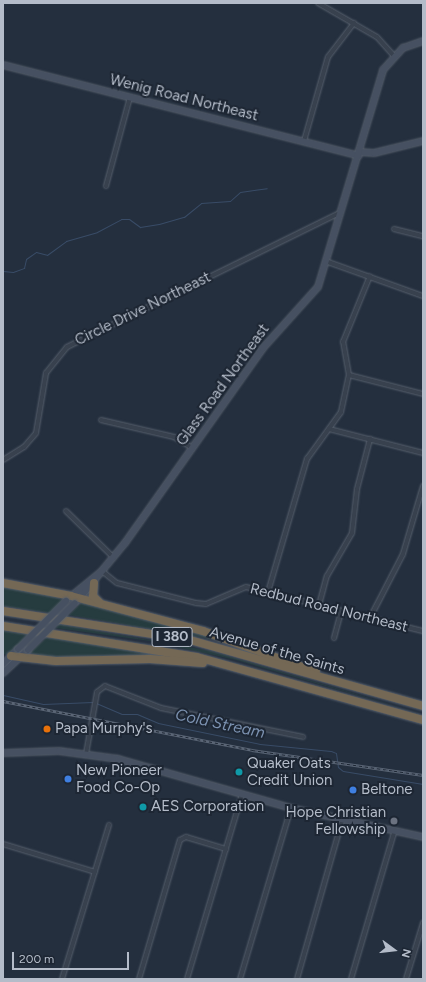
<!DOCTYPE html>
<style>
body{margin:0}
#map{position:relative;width:426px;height:982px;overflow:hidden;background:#242f3e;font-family:Figtree,sans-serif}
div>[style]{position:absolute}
.green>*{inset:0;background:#263c3f}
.stream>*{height:1px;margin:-0.5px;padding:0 0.5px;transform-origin:0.5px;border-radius:0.5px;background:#394c67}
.roads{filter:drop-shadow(0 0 1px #565f6c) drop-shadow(0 0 1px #565f6c)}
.street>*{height:4px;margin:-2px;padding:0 2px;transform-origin:2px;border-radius:2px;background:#38414e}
.secondary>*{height:6px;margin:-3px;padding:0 3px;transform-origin:3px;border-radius:3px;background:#465061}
.highway>*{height:8px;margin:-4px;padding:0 4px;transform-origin:4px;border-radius:4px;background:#746855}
.rail>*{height:2.5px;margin-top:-1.25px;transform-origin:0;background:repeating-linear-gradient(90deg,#1d2633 0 3px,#5a6575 0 6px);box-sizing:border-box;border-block:1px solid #5a6575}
.bridges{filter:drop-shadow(0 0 1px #565f6c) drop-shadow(0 0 1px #565f6c)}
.secondary-bridge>*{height:6px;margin:-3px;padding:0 3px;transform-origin:3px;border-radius:3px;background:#465061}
.dots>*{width:11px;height:11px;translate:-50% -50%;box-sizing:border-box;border:2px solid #1d2633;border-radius:50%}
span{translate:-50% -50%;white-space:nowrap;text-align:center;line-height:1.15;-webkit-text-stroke:4px #1d2633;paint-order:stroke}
.shield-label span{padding:1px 3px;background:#1d2633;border:1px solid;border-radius:3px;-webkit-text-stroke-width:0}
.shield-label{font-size:14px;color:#b4bcc9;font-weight:700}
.street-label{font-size:15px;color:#b4bcc9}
.poi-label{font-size:15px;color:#b4bcc9}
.left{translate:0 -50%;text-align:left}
.right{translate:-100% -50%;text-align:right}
.water-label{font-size:16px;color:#7c92b1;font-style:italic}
.frame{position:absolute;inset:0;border:4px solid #b4bcc9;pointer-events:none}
.north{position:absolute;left:374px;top:930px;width:40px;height:40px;-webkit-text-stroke:3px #1d2633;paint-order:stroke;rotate:105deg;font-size:11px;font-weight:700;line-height:16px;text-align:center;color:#b4bcc9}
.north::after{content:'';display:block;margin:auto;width:14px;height:18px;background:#b4bcc9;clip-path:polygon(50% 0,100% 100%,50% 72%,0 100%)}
.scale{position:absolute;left:12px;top:952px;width:117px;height:18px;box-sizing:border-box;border:2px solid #b4bcc9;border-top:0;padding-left:5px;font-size:12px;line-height:14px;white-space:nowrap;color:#b4bcc9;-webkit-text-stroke:3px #1d2633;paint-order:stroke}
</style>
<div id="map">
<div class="green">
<i style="clip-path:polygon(3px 587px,57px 596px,63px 601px,50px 613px,3px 606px)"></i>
<i style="clip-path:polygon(83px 601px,140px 616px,222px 641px,69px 615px)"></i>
<i style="clip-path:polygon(59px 624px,211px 651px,423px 714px,236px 660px,150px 641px,56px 628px)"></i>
<i style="clip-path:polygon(3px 631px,29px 634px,9px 655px,3px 654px)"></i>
<i style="clip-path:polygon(47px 637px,156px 653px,156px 656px,58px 659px,30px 653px)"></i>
</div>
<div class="stream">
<i style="left:3px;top:271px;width:10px;rotate:6deg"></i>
<i style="left:13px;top:272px;width:12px;rotate:-20deg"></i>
<i style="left:24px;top:268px;width:9px;rotate:-77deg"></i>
<i style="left:26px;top:259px;width:12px;rotate:-35deg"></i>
<i style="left:36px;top:252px;width:11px;rotate:15deg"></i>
<i style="left:47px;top:255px;width:24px;rotate:-36deg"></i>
<i style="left:66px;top:241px;width:32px;rotate:-16deg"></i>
<i style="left:97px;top:232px;width:27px;rotate:-28deg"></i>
<i style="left:121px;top:219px;width:8px"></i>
<i style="left:129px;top:219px;width:14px;rotate:36deg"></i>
<i style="left:140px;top:227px;width:19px;rotate:-9deg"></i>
<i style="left:159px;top:224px;width:26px;rotate:-16deg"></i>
<i style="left:184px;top:217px;width:22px;rotate:-39deg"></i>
<i style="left:201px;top:203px;width:29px;rotate:-4deg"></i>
<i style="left:230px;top:201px;width:13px;rotate:-42deg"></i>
<i style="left:240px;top:192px;width:27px;rotate:-8deg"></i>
<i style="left:3px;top:695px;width:41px;rotate:12.7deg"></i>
<i style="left:43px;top:704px;width:50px;rotate:-2.3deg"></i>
<i style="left:96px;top:703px;width:28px;rotate:23deg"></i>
<i style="left:122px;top:714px;width:15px"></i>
<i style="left:137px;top:714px;width:23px;rotate:23deg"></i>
<i style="left:158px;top:723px;width:104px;rotate:11.6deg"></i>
<i style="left:260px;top:744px;width:71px;rotate:5.6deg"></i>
<i style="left:331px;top:751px;width:5px;rotate:22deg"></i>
<i style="left:336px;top:753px;width:14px;rotate:82deg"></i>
<i style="left:338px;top:767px;width:6px;rotate:39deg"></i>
<i style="left:343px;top:771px;width:81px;rotate:9.2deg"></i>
<i style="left:3px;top:723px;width:3px;rotate:90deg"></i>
</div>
<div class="roads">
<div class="street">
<i style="left:318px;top:3px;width:68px;rotate:30deg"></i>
<i style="left:377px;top:37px;width:24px;rotate:48deg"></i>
<i style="left:304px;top:141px;width:87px;rotate:-74.1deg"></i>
<i style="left:328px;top:57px;width:43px;rotate:-52.6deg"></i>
<i style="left:106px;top:186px;width:92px;rotate:-74.9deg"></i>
<i style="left:394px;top:229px;width:30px;rotate:14deg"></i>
<i style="left:328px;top:262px;width:101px;rotate:19.7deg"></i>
<i style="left:349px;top:375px;width:76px;rotate:14.4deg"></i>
<i style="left:101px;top:420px;width:75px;rotate:13.1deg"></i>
<i style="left:174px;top:437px;width:21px;rotate:31deg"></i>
<i style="left:329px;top:429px;width:97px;rotate:14.3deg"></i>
<i style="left:3px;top:460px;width:25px;rotate:-32deg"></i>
<i style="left:24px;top:447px;width:18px;rotate:-49deg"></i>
<i style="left:36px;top:433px;width:61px;rotate:-80.5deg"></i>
<i style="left:46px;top:373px;width:33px;rotate:-51deg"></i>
<i style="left:67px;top:347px;width:305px;rotate:-26.2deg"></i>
<i style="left:66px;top:511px;width:67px;rotate:44.4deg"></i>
<i style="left:102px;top:571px;width:19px;rotate:39deg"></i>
<i style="left:117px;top:583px;width:81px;rotate:14.2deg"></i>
<i style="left:196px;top:603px;width:10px;rotate:6deg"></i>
<i style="left:206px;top:604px;width:43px;rotate:-23deg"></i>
<i style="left:246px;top:587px;width:182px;rotate:14deg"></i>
<i style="left:268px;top:592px;width:139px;rotate:-73.7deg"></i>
<i style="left:307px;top:459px;width:58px;rotate:-54.1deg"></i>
<i style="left:341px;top:412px;width:38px;rotate:-78deg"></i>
<i style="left:349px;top:375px;width:34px;rotate:-100deg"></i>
<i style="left:343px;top:342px;width:71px;rotate:-67.8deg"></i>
<i style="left:319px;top:605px;width:30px;rotate:-75deg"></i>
<i style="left:327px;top:576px;width:50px;rotate:-59.8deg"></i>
<i style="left:352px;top:533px;width:44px;rotate:-83.5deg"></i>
<i style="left:357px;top:489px;width:52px;rotate:-75.4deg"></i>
<i style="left:370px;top:618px;width:72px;rotate:-62.7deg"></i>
<i style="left:403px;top:554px;width:71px;rotate:-73.6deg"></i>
<i style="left:334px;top:638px;width:28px;rotate:-75deg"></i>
<i style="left:86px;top:754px;width:63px;rotate:-79.9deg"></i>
<i style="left:97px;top:692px;width:10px;rotate:-37deg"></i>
<i style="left:105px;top:686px;width:60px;rotate:21.4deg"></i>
<i style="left:161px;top:708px;width:145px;rotate:11.5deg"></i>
<i style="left:3px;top:844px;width:96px;rotate:16.9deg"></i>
<i style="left:62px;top:979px;width:161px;rotate:-73deg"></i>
<i style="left:139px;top:979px;width:145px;rotate:-73.6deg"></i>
<i style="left:180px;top:840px;width:7px;rotate:-27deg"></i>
<i style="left:186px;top:837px;width:42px;rotate:16.7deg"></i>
<i style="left:187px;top:979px;width:192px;rotate:-73.4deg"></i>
<i style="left:240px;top:979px;width:178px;rotate:-73.4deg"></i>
<i style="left:297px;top:979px;width:164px;rotate:-74.1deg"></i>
<i style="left:351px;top:979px;width:152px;rotate:-73.6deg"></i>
<i style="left:406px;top:979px;width:59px;rotate:-73.1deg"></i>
</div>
<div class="secondary">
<i style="left:3px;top:65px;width:367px;rotate:14.3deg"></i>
<i style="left:360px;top:152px;width:14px;rotate:4deg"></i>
<i style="left:374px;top:153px;width:50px;rotate:-13.8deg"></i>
<i style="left:69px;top:598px;width:43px;rotate:-39.3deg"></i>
<i style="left:77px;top:601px;width:75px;rotate:-50.4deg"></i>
<i style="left:125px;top:543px;width:239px;rotate:-54.7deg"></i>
<i style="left:263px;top:348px;width:82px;rotate:-48deg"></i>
<i style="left:318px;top:287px;width:227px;rotate:-73.3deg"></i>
<i style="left:383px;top:70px;width:30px;rotate:-48deg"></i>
<i style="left:403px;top:48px;width:21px;rotate:-19deg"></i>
<i style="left:3px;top:664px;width:21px;rotate:-45deg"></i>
<i style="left:3px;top:673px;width:34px;rotate:-43deg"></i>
<i style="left:3px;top:753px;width:56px;rotate:-2deg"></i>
<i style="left:59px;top:751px;width:60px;rotate:7.7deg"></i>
<i style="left:118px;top:759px;width:180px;rotate:15.8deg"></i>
<i style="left:291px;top:808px;width:135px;rotate:12.4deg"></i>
</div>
<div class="highway">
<i style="left:3px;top:583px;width:69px;rotate:10.8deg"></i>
<i style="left:71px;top:596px;width:137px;rotate:14.9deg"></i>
<i style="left:203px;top:631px;width:120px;rotate:19.9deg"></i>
<i style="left:94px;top:583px;width:13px;rotate:94deg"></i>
<i style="left:93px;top:596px;width:10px;rotate:45deg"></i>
<i style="left:3px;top:611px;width:189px;rotate:8.8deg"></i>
<i style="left:190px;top:640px;width:242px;rotate:15.8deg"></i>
<i style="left:3px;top:626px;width:196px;rotate:9.1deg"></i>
<i style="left:197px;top:657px;width:235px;rotate:15.6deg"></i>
<i style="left:11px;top:656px;width:45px;rotate:6.3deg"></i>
<i style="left:56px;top:661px;width:94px;rotate:-1.2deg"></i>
<i style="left:150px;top:659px;width:53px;rotate:4.3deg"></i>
</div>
</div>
<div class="rail">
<i style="left:3px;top:701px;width:254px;rotate:11.1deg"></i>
<i style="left:252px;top:750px;width:173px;rotate:8.3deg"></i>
</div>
<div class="bridges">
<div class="secondary-bridge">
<i style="left:18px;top:649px;width:68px;rotate:-45deg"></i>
<i style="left:28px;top:650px;width:66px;rotate:-45deg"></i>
</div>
</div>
<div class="dots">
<i style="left:47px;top:729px;background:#e8710a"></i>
<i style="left:239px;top:772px;background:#0f9aa8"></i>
<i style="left:68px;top:779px;background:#3f7fe0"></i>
<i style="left:353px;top:790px;background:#3f7fe0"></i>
<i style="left:143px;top:807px;background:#0f9aa8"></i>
<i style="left:394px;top:821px;background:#6b7280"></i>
</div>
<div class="shield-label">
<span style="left:172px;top:637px">I 380</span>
</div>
<div class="street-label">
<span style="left:184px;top:98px;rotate:14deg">Wenig Road Northeast</span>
<span style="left:143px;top:309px;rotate:-26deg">Circle Drive Northeast</span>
<span style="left:223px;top:385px;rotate:-54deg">Glass Road Northeast</span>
<span style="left:329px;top:608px;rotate:14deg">Redbud Road Northeast</span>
<span style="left:277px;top:651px;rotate:16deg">Avenue of the Saints</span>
</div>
<div class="poi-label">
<span class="left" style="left:55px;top:729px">Papa Murphy's</span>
<span class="left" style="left:247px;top:772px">Quaker Oats<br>Credit Union</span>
<span class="left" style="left:76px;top:779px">New Pioneer<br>Food Co-Op</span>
<span class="left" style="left:361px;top:790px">Beltone</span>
<span class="left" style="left:151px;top:807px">AES Corporation</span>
<span class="right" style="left:386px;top:821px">Hope Christian<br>Fellowship</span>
</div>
<div class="water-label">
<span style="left:220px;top:724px;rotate:12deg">Cold Stream</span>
</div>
<div class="frame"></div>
<div class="north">N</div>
<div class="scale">200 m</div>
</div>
